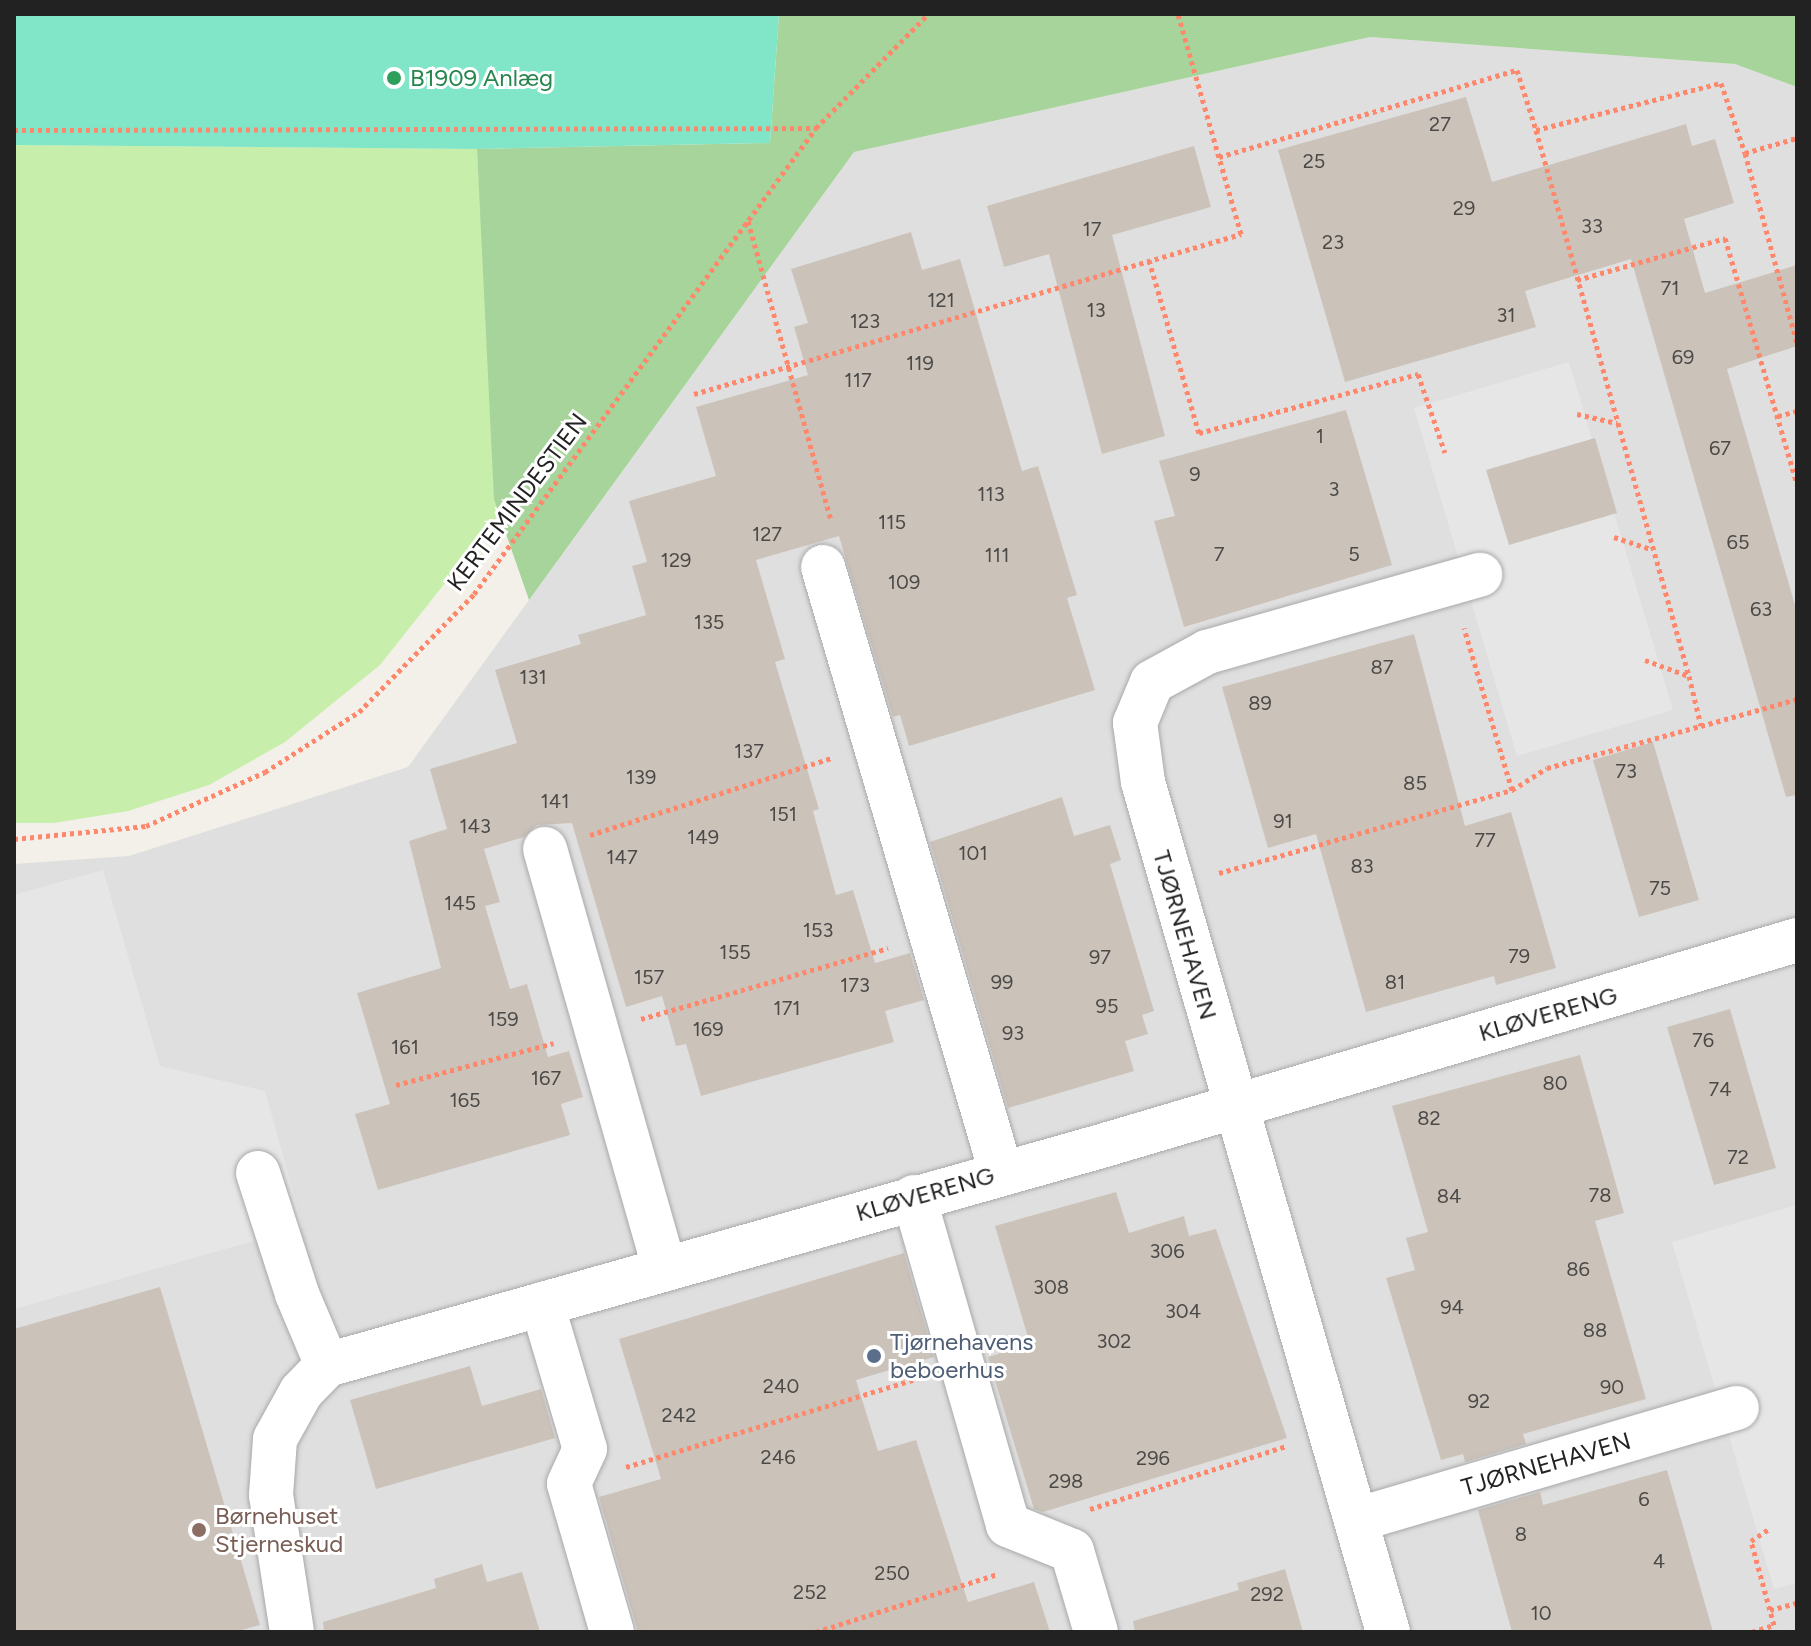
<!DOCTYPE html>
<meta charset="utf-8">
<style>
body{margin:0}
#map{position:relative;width:1811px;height:1646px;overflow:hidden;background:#f2f0e8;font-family:Figtree,sans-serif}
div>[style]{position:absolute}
.residential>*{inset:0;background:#e0dfdf}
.grass>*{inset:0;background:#c7efab}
.forest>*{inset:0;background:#a6d49a}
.pitch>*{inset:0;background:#81e6c7}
.parking>*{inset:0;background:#e6e6e6}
.building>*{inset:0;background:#cbc3ba}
.path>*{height:5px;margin-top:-2.5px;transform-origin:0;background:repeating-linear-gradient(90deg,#ff886c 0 4px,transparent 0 8px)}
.roads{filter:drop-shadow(0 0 2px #a9a9a9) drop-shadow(0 0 2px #a9a9a9)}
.minor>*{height:44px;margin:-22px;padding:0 22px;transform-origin:22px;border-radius:22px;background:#fff}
.dots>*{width:22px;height:22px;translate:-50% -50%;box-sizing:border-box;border:4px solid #fff;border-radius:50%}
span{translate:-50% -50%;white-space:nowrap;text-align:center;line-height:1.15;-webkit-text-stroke:6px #fff;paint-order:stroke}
.number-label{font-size:20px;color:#4c4a48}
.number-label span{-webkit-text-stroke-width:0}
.leisure-label{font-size:24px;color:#27864d}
.left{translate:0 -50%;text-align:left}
.street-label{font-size:24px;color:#222}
.service-label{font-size:24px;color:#4e5e75}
.education-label{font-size:24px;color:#785e54}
.frame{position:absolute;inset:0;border:16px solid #222;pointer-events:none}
</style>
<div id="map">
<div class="residential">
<i style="clip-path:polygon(1370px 37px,1735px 64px,1797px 87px,1797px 1632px,14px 1632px,14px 864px,129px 856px,408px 767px,854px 152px)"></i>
</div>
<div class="grass">
<i style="clip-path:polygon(14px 145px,477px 149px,499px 515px,380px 665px,285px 742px,209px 785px,128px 811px,54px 823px,14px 823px)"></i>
</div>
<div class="forest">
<i style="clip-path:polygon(779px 14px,1797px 14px,1797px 87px,1735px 64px,1370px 37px,854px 152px,529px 600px,494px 499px,477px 149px,770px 143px)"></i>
</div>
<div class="pitch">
<i style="clip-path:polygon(14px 14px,779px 14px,770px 143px,477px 149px,14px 145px)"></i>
</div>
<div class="parking">
<i style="clip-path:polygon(1569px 362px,1673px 710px,1517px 756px,1414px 408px)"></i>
<i style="clip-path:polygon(103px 870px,160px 1066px,265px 1091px,303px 1227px,14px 1309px,14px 895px)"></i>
<i style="clip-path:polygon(1797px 1205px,1797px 1583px,1774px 1589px,1672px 1242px)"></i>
</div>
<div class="building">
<i style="clip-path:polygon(1466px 97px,1492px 182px,1686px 124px,1692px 146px,1715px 139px,1734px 203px,1684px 219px,1705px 293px,1797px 265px,1797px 346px,1727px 369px,1797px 612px,1797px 795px,1786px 797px,1631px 259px,1525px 291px,1536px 327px,1345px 382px,1278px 150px)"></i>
<i style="clip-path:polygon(1194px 146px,1211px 207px,1112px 235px,1165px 436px,1102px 454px,1049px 254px,1004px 267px,987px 206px)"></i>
<i style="clip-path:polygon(911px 232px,922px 270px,960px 259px,1022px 471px,1038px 466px,1077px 595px,1067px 598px,1095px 690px,909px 746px,900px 715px,893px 717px,839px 536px,756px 560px,785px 659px,775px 662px,819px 809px,813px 811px,836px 895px,853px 890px,875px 963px,910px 953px,924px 1000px,885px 1011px,894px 1042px,701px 1096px,686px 1044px,676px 1046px,662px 996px,626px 1007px,572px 823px,537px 825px,524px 837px,484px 849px,500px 902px,485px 906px,510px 989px,527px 984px,548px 1057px,569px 1051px,583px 1097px,561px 1104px,570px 1135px,378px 1190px,355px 1114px,390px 1104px,357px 993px,441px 968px,409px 841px,447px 829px,430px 769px,517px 743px,495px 670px,581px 644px,578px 635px,646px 615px,632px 566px,647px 562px,629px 501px,716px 476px,696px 407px,808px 375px,794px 327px,808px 323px,791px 269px)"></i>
<i style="clip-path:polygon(1346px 410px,1392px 565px,1184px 627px,1154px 521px,1175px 516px,1159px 461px)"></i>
<i style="clip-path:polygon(1595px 438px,1617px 513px,1509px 545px,1486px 470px)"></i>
<i style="clip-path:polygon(1414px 634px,1465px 826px,1511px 812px,1556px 968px,1496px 985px,1494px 976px,1366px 1012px,1316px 834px,1268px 848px,1222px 687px)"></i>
<i style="clip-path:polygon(1653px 742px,1699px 900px,1639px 917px,1593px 760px)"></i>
<i style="clip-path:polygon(1062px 797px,1074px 836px,1110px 825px,1121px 860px,1110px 864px,1154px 1011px,1142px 1015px,1148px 1034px,1125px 1041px,1134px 1071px,1008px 1108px,930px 842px)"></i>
<i style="clip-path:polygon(1730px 1009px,1776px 1168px,1714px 1185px,1667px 1027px)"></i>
<i style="clip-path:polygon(1580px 1055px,1624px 1213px,1595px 1221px,1646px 1399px,1523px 1434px,1526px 1444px,1465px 1462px,1463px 1454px,1441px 1460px,1386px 1278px,1415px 1270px,1406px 1238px,1428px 1232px,1392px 1106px)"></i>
<i style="clip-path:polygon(1116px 1192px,1129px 1233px,1184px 1216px,1189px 1236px,1216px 1229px,1287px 1438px,1043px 1512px,1034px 1509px,988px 1357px,1030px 1344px,995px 1226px)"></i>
<i style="clip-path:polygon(904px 1253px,934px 1357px,856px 1380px,878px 1451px,916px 1440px,968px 1602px,1034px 1582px,1050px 1632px,638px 1632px,599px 1497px,661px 1479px,619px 1339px)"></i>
<i style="clip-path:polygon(160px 1287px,260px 1625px,235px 1632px,14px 1632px,14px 1329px)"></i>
<i style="clip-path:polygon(470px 1366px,482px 1406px,541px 1389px,555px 1438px,376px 1489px,350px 1400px)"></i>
<i style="clip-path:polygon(1667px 1470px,1713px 1632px,1512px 1632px,1478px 1510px,1540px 1492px,1543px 1505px)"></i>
<i style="clip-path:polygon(482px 1564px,487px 1582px,522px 1572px,540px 1632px,324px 1632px,323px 1622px,436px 1588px,434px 1579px)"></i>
<i style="clip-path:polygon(1285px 1569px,1303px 1632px,1135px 1632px,1133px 1621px,1239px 1590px,1237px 1583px)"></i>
</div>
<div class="path">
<i style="left:14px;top:130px;width:801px;rotate:-0.14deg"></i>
<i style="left:1536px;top:130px;width:567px;rotate:74.35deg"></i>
<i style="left:1745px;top:153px;width:197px;rotate:74.7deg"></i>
<i style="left:1219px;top:157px;width:310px;rotate:-16.3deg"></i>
<i style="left:1517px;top:70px;width:63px;rotate:72.4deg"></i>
<i style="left:1536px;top:130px;width:191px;rotate:-14.3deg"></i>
<i style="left:1721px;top:83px;width:74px;rotate:71.1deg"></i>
<i style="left:1745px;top:153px;width:54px;rotate:-16.1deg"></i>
<i style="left:748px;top:221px;width:311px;rotate:74.5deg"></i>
<i style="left:1149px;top:260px;width:180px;rotate:73.9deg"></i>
<i style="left:1199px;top:433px;width:227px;rotate:-15.1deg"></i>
<i style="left:1418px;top:374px;width:83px;rotate:71.1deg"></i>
<i style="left:1577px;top:280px;width:154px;rotate:-15.8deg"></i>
<i style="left:1725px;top:238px;width:257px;rotate:73.7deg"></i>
<i style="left:694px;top:394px;width:570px;rotate:-16.3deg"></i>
<i style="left:1241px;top:234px;width:229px;rotate:-106deg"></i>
<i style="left:1577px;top:414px;width:41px;rotate:12.7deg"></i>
<i style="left:1778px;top:416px;width:20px;rotate:-15deg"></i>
<i style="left:1614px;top:537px;width:40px;rotate:18deg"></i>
<i style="left:1645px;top:660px;width:47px;rotate:20deg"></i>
<i style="left:1689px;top:676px;width:51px;rotate:76.5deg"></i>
<i style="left:1701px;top:726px;width:100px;rotate:-15.7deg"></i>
<i style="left:1512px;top:790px;width:41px;rotate:-32.2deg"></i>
<i style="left:1547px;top:768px;width:160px;rotate:-15.3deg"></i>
<i style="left:590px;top:835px;width:254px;rotate:-17.7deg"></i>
<i style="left:14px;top:839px;width:133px;rotate:-5.6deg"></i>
<i style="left:146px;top:826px;width:131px;rotate:-24.4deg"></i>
<i style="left:265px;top:772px;width:112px;rotate:-32.6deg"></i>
<i style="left:359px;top:712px;width:165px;rotate:-45.7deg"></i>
<i style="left:474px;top:594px;width:578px;rotate:-53.72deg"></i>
<i style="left:816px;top:128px;width:160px;rotate:-45.5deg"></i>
<i style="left:1219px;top:873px;width:305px;rotate:-15.8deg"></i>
<i style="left:1512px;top:790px;width:169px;rotate:-106.5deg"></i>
<i style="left:641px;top:1019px;width:257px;rotate:-16deg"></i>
<i style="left:396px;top:1085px;width:163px;rotate:-14.9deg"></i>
<i style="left:626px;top:1467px;width:306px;rotate:-16.9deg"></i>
<i style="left:1090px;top:1509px;width:206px;rotate:-17.8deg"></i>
<i style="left:1770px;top:1610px;width:28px;rotate:-15deg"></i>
<i style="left:816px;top:1632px;width:191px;rotate:-17.7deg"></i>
<i style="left:1752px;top:1632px;width:23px;rotate:-18deg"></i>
<i style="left:1774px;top:1625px;width:87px;rotate:-105.3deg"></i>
<i style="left:1751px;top:1541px;width:23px;rotate:-34deg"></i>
</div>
<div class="roads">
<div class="minor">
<i style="left:823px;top:567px;width:631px;rotate:73.61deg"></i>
<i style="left:545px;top:849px;width:437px;rotate:74.1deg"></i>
<i style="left:258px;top:1173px;width:127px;rotate:72.1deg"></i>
<i style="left:297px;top:1294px;width:77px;rotate:67.1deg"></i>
<i style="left:914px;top:1197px;width:341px;rotate:74deg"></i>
<i style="left:1008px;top:1525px;width:69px;rotate:22.1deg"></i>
<i style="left:1072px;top:1551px;width:84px;rotate:73.5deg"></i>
<i style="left:542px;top:1304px;width:151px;rotate:73.5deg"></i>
<i style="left:585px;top:1449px;width:38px;rotate:115deg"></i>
<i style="left:569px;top:1484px;width:154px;rotate:73.8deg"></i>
<i style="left:1356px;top:1520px;width:397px;rotate:-16.4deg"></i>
<i style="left:292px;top:1632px;width:139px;rotate:-98.7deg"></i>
<i style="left:271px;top:1495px;width:56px;rotate:-85.9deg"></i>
<i style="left:275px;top:1439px;width:54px;rotate:-61deg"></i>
<i style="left:301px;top:1392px;width:37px;rotate:-46deg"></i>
<i style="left:327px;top:1365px;width:809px;rotate:-15.79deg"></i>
<i style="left:1105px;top:1145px;width:722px;rotate:-16.5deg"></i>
<i style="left:1388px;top:1632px;width:885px;rotate:-106.08deg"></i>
<i style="left:1143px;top:782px;width:60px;rotate:-97.7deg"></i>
<i style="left:1135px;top:723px;width:44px;rotate:-67.5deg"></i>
<i style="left:1152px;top:682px;width:63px;rotate:-28.6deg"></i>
<i style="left:1207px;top:652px;width:284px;rotate:-15.8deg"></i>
</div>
</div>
<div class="dots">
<i style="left:394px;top:78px;background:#2e9e5b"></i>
<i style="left:874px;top:1356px;background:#5c6f8a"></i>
<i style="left:199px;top:1530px;background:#8d6e63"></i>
</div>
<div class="number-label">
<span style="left:1440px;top:124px">27</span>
<span style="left:1314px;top:161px">25</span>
<span style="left:1464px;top:208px">29</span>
<span style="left:1592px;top:226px">33</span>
<span style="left:1092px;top:229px">17</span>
<span style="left:1333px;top:242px">23</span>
<span style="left:1670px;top:288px">71</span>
<span style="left:941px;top:300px">121</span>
<span style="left:1096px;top:310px">13</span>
<span style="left:1506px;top:315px">31</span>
<span style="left:865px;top:321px">123</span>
<span style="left:1683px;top:357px">69</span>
<span style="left:920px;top:363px">119</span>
<span style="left:858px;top:380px">117</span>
<span style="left:1320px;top:436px">1</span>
<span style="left:1720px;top:448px">67</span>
<span style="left:1195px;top:474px">9</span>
<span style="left:1334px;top:489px">3</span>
<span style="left:991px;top:494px">113</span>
<span style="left:892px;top:522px">115</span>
<span style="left:767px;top:534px">127</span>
<span style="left:1738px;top:542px">65</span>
<span style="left:1219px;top:554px">7</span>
<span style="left:1354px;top:554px">5</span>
<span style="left:997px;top:555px">111</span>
<span style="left:676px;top:560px">129</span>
<span style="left:904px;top:582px">109</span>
<span style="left:1761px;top:609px">63</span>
<span style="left:709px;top:622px">135</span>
<span style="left:1382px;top:667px">87</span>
<span style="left:533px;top:677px">131</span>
<span style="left:1260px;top:703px">89</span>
<span style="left:749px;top:751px">137</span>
<span style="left:1626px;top:771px">73</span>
<span style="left:641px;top:777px">139</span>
<span style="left:1415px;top:783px">85</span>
<span style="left:555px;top:801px">141</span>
<span style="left:783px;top:814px">151</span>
<span style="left:1283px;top:821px">91</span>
<span style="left:475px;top:826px">143</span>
<span style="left:703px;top:837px">149</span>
<span style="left:1485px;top:840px">77</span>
<span style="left:973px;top:853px">101</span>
<span style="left:622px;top:857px">147</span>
<span style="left:1362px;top:866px">83</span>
<span style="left:1660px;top:888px">75</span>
<span style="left:460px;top:903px">145</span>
<span style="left:818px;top:930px">153</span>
<span style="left:735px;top:952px">155</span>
<span style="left:1519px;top:956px">79</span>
<span style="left:1100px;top:957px">97</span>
<span style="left:649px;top:977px">157</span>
<span style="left:1002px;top:982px">99</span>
<span style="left:1395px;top:982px">81</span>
<span style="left:855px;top:985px">173</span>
<span style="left:1107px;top:1006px">95</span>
<span style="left:787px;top:1008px">171</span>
<span style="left:503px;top:1019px">159</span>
<span style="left:708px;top:1029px">169</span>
<span style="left:1013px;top:1033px">93</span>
<span style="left:1703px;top:1040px">76</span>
<span style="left:405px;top:1047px">161</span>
<span style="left:546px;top:1078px">167</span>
<span style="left:1555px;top:1083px">80</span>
<span style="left:1720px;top:1089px">74</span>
<span style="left:465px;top:1100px">165</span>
<span style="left:1429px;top:1118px">82</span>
<span style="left:1738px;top:1157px">72</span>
<span style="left:1600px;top:1195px">78</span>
<span style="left:1449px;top:1196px">84</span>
<span style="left:1167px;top:1251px">306</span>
<span style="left:1578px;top:1269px">86</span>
<span style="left:1051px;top:1287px">308</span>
<span style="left:1452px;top:1307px">94</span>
<span style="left:1183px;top:1311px">304</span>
<span style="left:1595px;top:1330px">88</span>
<span style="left:1114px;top:1341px">302</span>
<span style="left:781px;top:1386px">240</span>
<span style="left:1612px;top:1387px">90</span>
<span style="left:1479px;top:1401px">92</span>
<span style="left:679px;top:1415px">242</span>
<span style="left:778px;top:1457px">246</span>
<span style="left:1153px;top:1458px">296</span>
<span style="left:1066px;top:1481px">298</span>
<span style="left:1644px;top:1499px">6</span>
<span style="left:1521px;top:1534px">8</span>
<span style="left:1659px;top:1561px">4</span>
<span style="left:892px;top:1573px">250</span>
<span style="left:810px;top:1592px">252</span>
<span style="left:1267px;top:1594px">292</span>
<span style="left:1541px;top:1613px">10</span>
</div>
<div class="leisure-label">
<span class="left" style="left:410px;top:78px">B1909 Anlæg</span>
</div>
<div class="street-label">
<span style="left:517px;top:502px;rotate:-53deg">KERTEMINDESTIEN</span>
<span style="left:1185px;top:935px;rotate:74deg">TJØRNEHAVEN</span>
<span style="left:1548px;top:1014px;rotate:-16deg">KLØVERENG</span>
<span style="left:925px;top:1194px;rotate:-16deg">KLØVERENG</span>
<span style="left:1546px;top:1464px;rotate:-16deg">TJØRNEHAVEN</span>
</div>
<div class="service-label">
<span class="left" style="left:890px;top:1356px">Tjørnehavens<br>beboerhus</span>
</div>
<div class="education-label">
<span class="left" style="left:215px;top:1530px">Børnehuset<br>Stjerneskud</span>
</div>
<div class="frame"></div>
</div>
